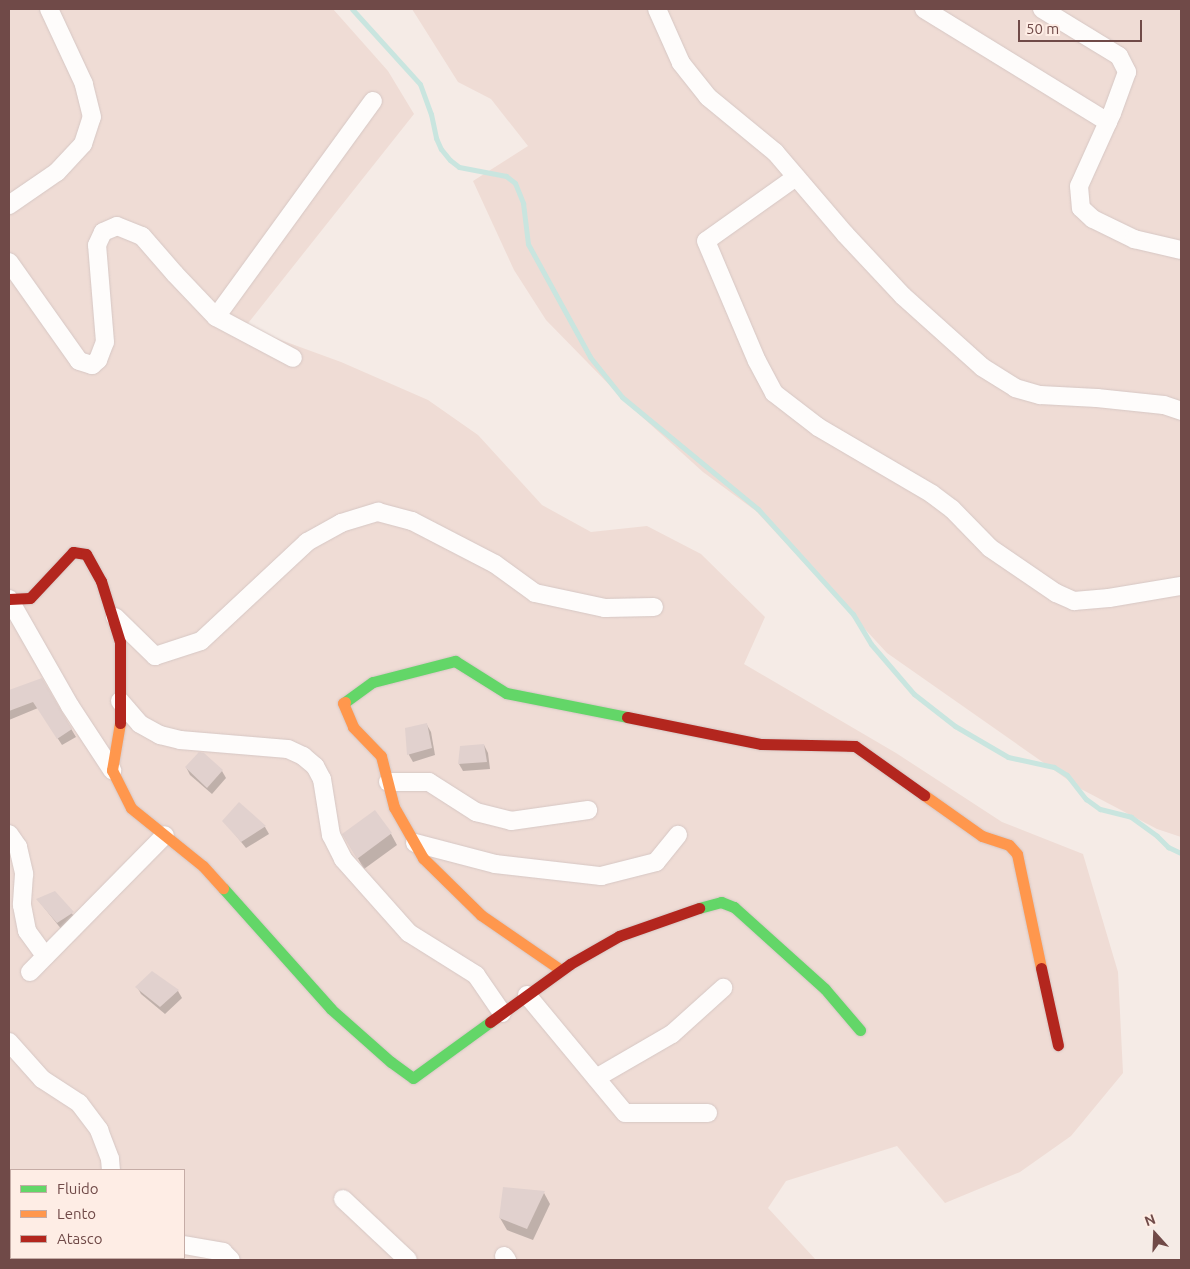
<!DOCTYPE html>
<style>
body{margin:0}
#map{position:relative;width:1190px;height:1269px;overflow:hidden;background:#f5ebe6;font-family:Ubuntu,sans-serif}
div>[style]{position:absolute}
.residential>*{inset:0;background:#efdcd5}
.shadow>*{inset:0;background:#0003}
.stream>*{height:5px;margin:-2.5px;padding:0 2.5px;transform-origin:2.5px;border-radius:2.5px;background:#c9e5df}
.building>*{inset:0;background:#e1d1ce}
.roads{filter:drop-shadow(0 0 1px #d6c7c4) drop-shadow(0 0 1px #d6c7c4)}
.street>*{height:18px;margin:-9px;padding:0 9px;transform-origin:9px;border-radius:9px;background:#fefcfb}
.fast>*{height:11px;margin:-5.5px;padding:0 5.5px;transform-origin:5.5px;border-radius:5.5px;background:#63d668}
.slow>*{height:11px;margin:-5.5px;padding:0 5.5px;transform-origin:5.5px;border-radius:5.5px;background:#ff974d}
.jam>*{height:11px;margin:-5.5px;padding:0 5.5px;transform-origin:5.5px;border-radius:5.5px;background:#b3261e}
span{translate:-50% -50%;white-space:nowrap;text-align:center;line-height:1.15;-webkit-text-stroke:4px #feede5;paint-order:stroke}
.frame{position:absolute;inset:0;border:10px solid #704a48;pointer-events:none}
.legend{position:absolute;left:10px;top:1169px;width:175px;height:90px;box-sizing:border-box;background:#feede5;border:1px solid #c5aca6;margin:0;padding:6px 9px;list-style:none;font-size:15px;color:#704a48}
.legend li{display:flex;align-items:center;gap:10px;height:25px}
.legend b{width:25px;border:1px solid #c5aca6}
.north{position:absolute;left:1130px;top:1209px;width:50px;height:50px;-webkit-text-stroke:4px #feede5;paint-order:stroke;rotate:340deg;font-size:14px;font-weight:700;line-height:20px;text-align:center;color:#704a48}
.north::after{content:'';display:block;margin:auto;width:18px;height:22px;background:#704a48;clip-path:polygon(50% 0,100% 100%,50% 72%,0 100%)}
.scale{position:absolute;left:1018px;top:20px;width:124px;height:22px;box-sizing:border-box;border:2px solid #704a48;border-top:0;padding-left:6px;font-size:15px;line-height:18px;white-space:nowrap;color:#704a48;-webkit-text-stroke:4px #feede5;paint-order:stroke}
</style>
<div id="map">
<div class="residential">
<i style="clip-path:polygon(evenodd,9px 9px,333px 9px,388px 71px,414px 114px,245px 327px,341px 362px,428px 400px,478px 435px,542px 505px,591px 532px,647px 526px,701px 554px,765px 617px,744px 664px,896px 753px,1002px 822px,1083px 854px,1118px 972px,1123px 1073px,1071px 1136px,1020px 1172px,945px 1203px,897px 1146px,786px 1181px,768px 1208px,816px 1260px,9px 1260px,9px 9px,11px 1170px,184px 1170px,184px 1258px,11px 1258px,11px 1170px)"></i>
<i style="clip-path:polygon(412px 9px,1181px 9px,1181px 837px,1157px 829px,1081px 789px,887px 653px,756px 511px,703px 472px,629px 405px,546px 320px,514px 270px,473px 181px,528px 146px,491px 99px,458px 82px)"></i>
</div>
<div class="shadow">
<i style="clip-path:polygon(42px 680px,76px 737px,62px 745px,38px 708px,9px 720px,9px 691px)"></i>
<i style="clip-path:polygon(427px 725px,431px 732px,435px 755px,413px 762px,409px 755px,406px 729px)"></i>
<i style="clip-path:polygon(484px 745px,488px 753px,490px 769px,463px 771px,459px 764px)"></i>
<i style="clip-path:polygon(186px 767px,222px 771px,226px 778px,212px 794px,190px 775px)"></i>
<i style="clip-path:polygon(224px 821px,265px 827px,269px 834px,246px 848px)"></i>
<i style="clip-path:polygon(344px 834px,391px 834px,397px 845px,364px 869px)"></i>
<i style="clip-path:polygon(55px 892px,77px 920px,62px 930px,38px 900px)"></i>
<i style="clip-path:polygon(152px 973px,178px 991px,182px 998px,165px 1014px,141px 994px,137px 987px)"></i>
<i style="clip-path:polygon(544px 1193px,550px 1204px,533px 1240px,507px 1230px,500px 1218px)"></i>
</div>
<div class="stream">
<i style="left:352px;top:9px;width:101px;rotate:47.8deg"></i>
<i style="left:420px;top:84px;width:32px;rotate:70deg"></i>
<i style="left:431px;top:114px;width:25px;rotate:78deg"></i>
<i style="left:436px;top:138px;width:12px;rotate:66deg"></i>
<i style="left:441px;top:149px;width:14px;rotate:51deg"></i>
<i style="left:450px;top:160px;width:11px;rotate:38deg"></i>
<i style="left:459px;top:167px;width:48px;rotate:10.8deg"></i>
<i style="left:506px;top:176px;width:11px;rotate:38deg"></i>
<i style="left:515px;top:183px;width:22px;rotate:68deg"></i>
<i style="left:523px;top:203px;width:41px;rotate:83deg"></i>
<i style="left:528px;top:244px;width:129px;rotate:61.2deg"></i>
<i style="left:590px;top:357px;width:51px;rotate:51.3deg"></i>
<i style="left:622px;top:397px;width:176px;rotate:39.5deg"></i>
<i style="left:758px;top:509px;width:142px;rotate:47.9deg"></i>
<i style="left:853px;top:614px;width:35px;rotate:59deg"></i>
<i style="left:871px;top:644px;width:66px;rotate:49.3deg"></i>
<i style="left:914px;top:694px;width:52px;rotate:38deg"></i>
<i style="left:955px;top:726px;width:61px;rotate:30.3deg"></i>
<i style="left:1008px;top:757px;width:47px;rotate:12.3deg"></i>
<i style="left:1054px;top:767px;width:15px;rotate:32deg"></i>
<i style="left:1067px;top:775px;width:31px;rotate:52deg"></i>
<i style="left:1086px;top:799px;width:17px;rotate:36deg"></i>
<i style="left:1100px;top:809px;width:32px;rotate:14deg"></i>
<i style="left:1131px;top:817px;width:32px;rotate:36deg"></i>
<i style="left:1157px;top:836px;width:16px;rotate:45deg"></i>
<i style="left:1168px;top:847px;width:14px;rotate:25deg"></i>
</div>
<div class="building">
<i style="clip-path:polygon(42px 678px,72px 729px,57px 739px,33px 702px,9px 711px,9px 690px)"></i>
<i style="clip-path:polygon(427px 723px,432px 748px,407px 755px,405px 728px)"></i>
<i style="clip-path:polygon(484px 744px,487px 762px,458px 764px,460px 746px)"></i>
<i style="clip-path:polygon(199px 752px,204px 753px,223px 770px,207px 788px,185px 767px)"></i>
<i style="clip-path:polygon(239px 802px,266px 826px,241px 842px,222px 821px)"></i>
<i style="clip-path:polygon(375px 810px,392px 833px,357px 859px,342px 834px)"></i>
<i style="clip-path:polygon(55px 891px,74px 912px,57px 923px,36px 899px)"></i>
<i style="clip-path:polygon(152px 971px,179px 990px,160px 1007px,135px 987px)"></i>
<i style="clip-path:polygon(503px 1187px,545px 1191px,527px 1229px,499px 1218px)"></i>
</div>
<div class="roads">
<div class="street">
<i style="left:657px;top:9px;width:59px;rotate:66deg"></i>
<i style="left:681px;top:63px;width:43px;rotate:51.5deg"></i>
<i style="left:708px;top:97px;width:87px;rotate:39.4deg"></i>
<i style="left:775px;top:152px;width:108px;rotate:49.5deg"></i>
<i style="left:845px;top:234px;width:85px;rotate:46.9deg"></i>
<i style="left:903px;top:296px;width:106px;rotate:41.9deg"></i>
<i style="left:982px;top:367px;width:39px;rotate:32deg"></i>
<i style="left:1015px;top:388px;width:26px;rotate:16deg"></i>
<i style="left:1040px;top:395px;width:57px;rotate:3deg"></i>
<i style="left:1097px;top:398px;width:67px;rotate:6deg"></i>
<i style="left:1164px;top:405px;width:18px;rotate:19deg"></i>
<i style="left:924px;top:9px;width:216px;rotate:31.6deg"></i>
<i style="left:1042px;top:9px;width:90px;rotate:31.4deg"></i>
<i style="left:1119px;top:56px;width:18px;rotate:63deg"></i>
<i style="left:1127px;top:72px;width:44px;rotate:110.1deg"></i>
<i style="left:1112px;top:113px;width:80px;rotate:114.3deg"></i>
<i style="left:1079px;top:186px;width:22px;rotate:85deg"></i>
<i style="left:1081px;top:208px;width:16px;rotate:43deg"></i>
<i style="left:1093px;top:219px;width:46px;rotate:26deg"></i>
<i style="left:1134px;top:239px;width:48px;rotate:13.2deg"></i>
<i style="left:796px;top:177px;width:110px;rotate:144.6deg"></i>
<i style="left:706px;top:241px;width:130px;rotate:67deg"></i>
<i style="left:757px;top:361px;width:36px;rotate:62deg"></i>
<i style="left:774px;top:393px;width:56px;rotate:37.7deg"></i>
<i style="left:818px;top:427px;width:132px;rotate:30.4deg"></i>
<i style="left:932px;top:494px;width:25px;rotate:37deg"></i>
<i style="left:952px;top:509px;width:54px;rotate:45.7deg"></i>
<i style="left:990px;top:548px;width:80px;rotate:34.3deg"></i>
<i style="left:1056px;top:593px;width:20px;rotate:24deg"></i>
<i style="left:1074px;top:601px;width:35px;rotate:-5deg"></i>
<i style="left:1109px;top:598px;width:73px;rotate:-9.5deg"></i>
<i style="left:9px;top:205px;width:58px;rotate:-34.5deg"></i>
<i style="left:57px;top:172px;width:38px;rotate:-47deg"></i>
<i style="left:83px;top:144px;width:28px;rotate:-72deg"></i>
<i style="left:92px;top:117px;width:34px;rotate:-104deg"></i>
<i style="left:84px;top:84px;width:83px;rotate:-115deg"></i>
<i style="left:9px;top:262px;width:121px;rotate:54.7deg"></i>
<i style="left:79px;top:361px;width:14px;rotate:17deg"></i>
<i style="left:92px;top:365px;width:8px;rotate:-40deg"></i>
<i style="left:98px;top:360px;width:19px;rotate:-69deg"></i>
<i style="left:105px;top:342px;width:97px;rotate:-94.7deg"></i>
<i style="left:97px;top:245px;width:14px;rotate:-65deg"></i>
<i style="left:103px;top:232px;width:15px;rotate:-23deg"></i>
<i style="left:117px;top:226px;width:27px;rotate:22deg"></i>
<i style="left:142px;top:236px;width:50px;rotate:49deg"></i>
<i style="left:175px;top:274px;width:59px;rotate:46.4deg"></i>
<i style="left:216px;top:317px;width:87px;rotate:28deg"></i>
<i style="left:216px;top:317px;width:267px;rotate:-54deg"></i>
<i style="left:9px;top:599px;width:123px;rotate:60.3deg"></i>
<i style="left:70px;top:706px;width:77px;rotate:56.7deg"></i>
<i style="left:115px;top:617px;width:56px;rotate:44.3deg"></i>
<i style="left:155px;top:656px;width:48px;rotate:-18.1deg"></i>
<i style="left:201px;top:641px;width:145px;rotate:-43deg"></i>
<i style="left:307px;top:542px;width:39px;rotate:-29deg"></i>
<i style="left:341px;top:523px;width:39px;rotate:-17deg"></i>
<i style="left:378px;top:512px;width:35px;rotate:15deg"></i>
<i style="left:412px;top:521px;width:93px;rotate:27.4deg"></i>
<i style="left:495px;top:564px;width:49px;rotate:35.9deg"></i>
<i style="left:535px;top:593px;width:72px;rotate:12.1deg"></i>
<i style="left:605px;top:608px;width:49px;rotate:-1.2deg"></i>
<i style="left:120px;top:701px;width:30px;rotate:49deg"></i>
<i style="left:140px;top:724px;width:23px;rotate:29deg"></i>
<i style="left:160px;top:735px;width:21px;rotate:14deg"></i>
<i style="left:180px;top:740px;width:108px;rotate:4.8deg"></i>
<i style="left:288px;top:749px;width:17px;rotate:25deg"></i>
<i style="left:303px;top:756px;width:16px;rotate:40deg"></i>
<i style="left:315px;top:766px;width:15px;rotate:62deg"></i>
<i style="left:322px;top:779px;width:57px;rotate:80.9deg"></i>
<i style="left:331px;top:835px;width:27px;rotate:63deg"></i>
<i style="left:343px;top:859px;width:99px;rotate:48.3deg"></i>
<i style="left:409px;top:933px;width:79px;rotate:32.1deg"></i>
<i style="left:476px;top:975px;width:46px;rotate:55.6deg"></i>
<i style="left:388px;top:782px;width:41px"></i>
<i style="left:429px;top:782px;width:56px;rotate:32.6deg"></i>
<i style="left:476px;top:812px;width:36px;rotate:14deg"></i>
<i style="left:511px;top:821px;width:78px;rotate:-8.1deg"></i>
<i style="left:9px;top:834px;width:16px;rotate:55deg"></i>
<i style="left:18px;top:847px;width:28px;rotate:77deg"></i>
<i style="left:24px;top:874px;width:31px;rotate:94deg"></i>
<i style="left:22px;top:905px;width:26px;rotate:79deg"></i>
<i style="left:27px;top:931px;width:31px;rotate:54deg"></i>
<i style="left:415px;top:843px;width:83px;rotate:14.7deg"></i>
<i style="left:495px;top:864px;width:107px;rotate:6.5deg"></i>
<i style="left:601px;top:876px;width:57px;rotate:-14.3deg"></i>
<i style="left:656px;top:862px;width:35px;rotate:-51deg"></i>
<i style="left:30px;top:972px;width:192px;rotate:-45.4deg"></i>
<i style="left:527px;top:995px;width:153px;rotate:50.3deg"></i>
<i style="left:625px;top:1113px;width:83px"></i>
<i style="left:9px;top:1042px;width:50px;rotate:48.3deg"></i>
<i style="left:42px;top:1079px;width:44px;rotate:33deg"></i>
<i style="left:79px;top:1103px;width:34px;rotate:53deg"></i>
<i style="left:99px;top:1130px;width:31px;rotate:69deg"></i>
<i style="left:110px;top:1159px;width:11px;rotate:85deg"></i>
<i style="left:596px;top:1078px;width:88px;rotate:-30.1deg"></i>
<i style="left:672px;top:1034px;width:69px;rotate:-42deg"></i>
<i style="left:343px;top:1199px;width:89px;rotate:43.2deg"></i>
<i style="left:184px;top:1245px;width:40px;rotate:10deg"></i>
<i style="left:223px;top:1252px;width:11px;rotate:45deg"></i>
<i style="left:504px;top:1256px;width:5px;rotate:53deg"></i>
<i style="left:19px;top:1258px;width:20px;rotate:6deg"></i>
</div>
<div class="fast">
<i style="left:345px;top:702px;width:34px;rotate:-36deg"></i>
<i style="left:373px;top:682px;width:85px;rotate:-14.4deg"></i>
<i style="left:455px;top:661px;width:60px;rotate:32.1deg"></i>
<i style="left:506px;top:693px;width:123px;rotate:11.2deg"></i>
<i style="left:223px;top:888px;width:162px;rotate:48.2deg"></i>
<i style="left:331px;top:1009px;width:80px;rotate:41.5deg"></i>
<i style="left:391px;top:1062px;width:27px;rotate:36deg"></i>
<i style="left:413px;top:1078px;width:95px;rotate:-36deg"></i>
<i style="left:699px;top:908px;width:23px;rotate:-15deg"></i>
<i style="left:721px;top:902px;width:14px;rotate:21deg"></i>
<i style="left:734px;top:907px;width:122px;rotate:42deg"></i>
<i style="left:825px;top:989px;width:54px;rotate:49.5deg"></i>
</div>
<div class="slow">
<i style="left:345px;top:702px;width:2px;rotate:153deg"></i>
<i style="left:343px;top:703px;width:26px;rotate:67deg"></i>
<i style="left:353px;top:727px;width:40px;rotate:46deg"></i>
<i style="left:381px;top:756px;width:53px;rotate:75.7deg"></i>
<i style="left:394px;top:807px;width:59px;rotate:60.4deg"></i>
<i style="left:423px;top:858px;width:81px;rotate:44.5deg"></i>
<i style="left:481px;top:915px;width:97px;rotate:34.5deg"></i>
<i style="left:120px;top:723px;width:48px;rotate:99.7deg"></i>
<i style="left:112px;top:770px;width:42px;rotate:63.4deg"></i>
<i style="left:131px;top:808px;width:92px;rotate:38.9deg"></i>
<i style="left:203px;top:866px;width:30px;rotate:48deg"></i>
<i style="left:924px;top:795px;width:71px;rotate:35.3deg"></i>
<i style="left:982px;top:836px;width:28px;rotate:18deg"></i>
<i style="left:1009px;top:845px;width:12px;rotate:48deg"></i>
<i style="left:1017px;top:854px;width:116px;rotate:78.1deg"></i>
</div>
<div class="jam">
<i style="left:9px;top:599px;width:21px;rotate:-3deg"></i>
<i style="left:30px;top:598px;width:63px;rotate:-46.9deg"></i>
<i style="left:73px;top:552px;width:13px;rotate:9deg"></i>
<i style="left:86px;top:554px;width:31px;rotate:61deg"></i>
<i style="left:101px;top:581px;width:64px;rotate:72.7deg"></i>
<i style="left:120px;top:642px;width:81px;rotate:90deg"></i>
<i style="left:627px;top:717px;width:137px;rotate:11.4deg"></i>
<i style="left:761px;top:744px;width:94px;rotate:1.2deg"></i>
<i style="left:855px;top:746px;width:85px;rotate:35.4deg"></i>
<i style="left:1041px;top:968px;width:79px;rotate:77.6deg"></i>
<i style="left:490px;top:1022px;width:99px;rotate:-35.9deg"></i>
<i style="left:570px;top:964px;width:56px;rotate:-29.7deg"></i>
<i style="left:619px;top:936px;width:85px;rotate:-19.3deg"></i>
</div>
</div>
<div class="frame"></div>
<ul class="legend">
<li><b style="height:6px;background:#63d668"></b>Fluido</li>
<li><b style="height:6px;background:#ff974d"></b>Lento</li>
<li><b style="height:6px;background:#b3261e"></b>Atasco</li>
</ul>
<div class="north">N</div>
<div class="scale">50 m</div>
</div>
